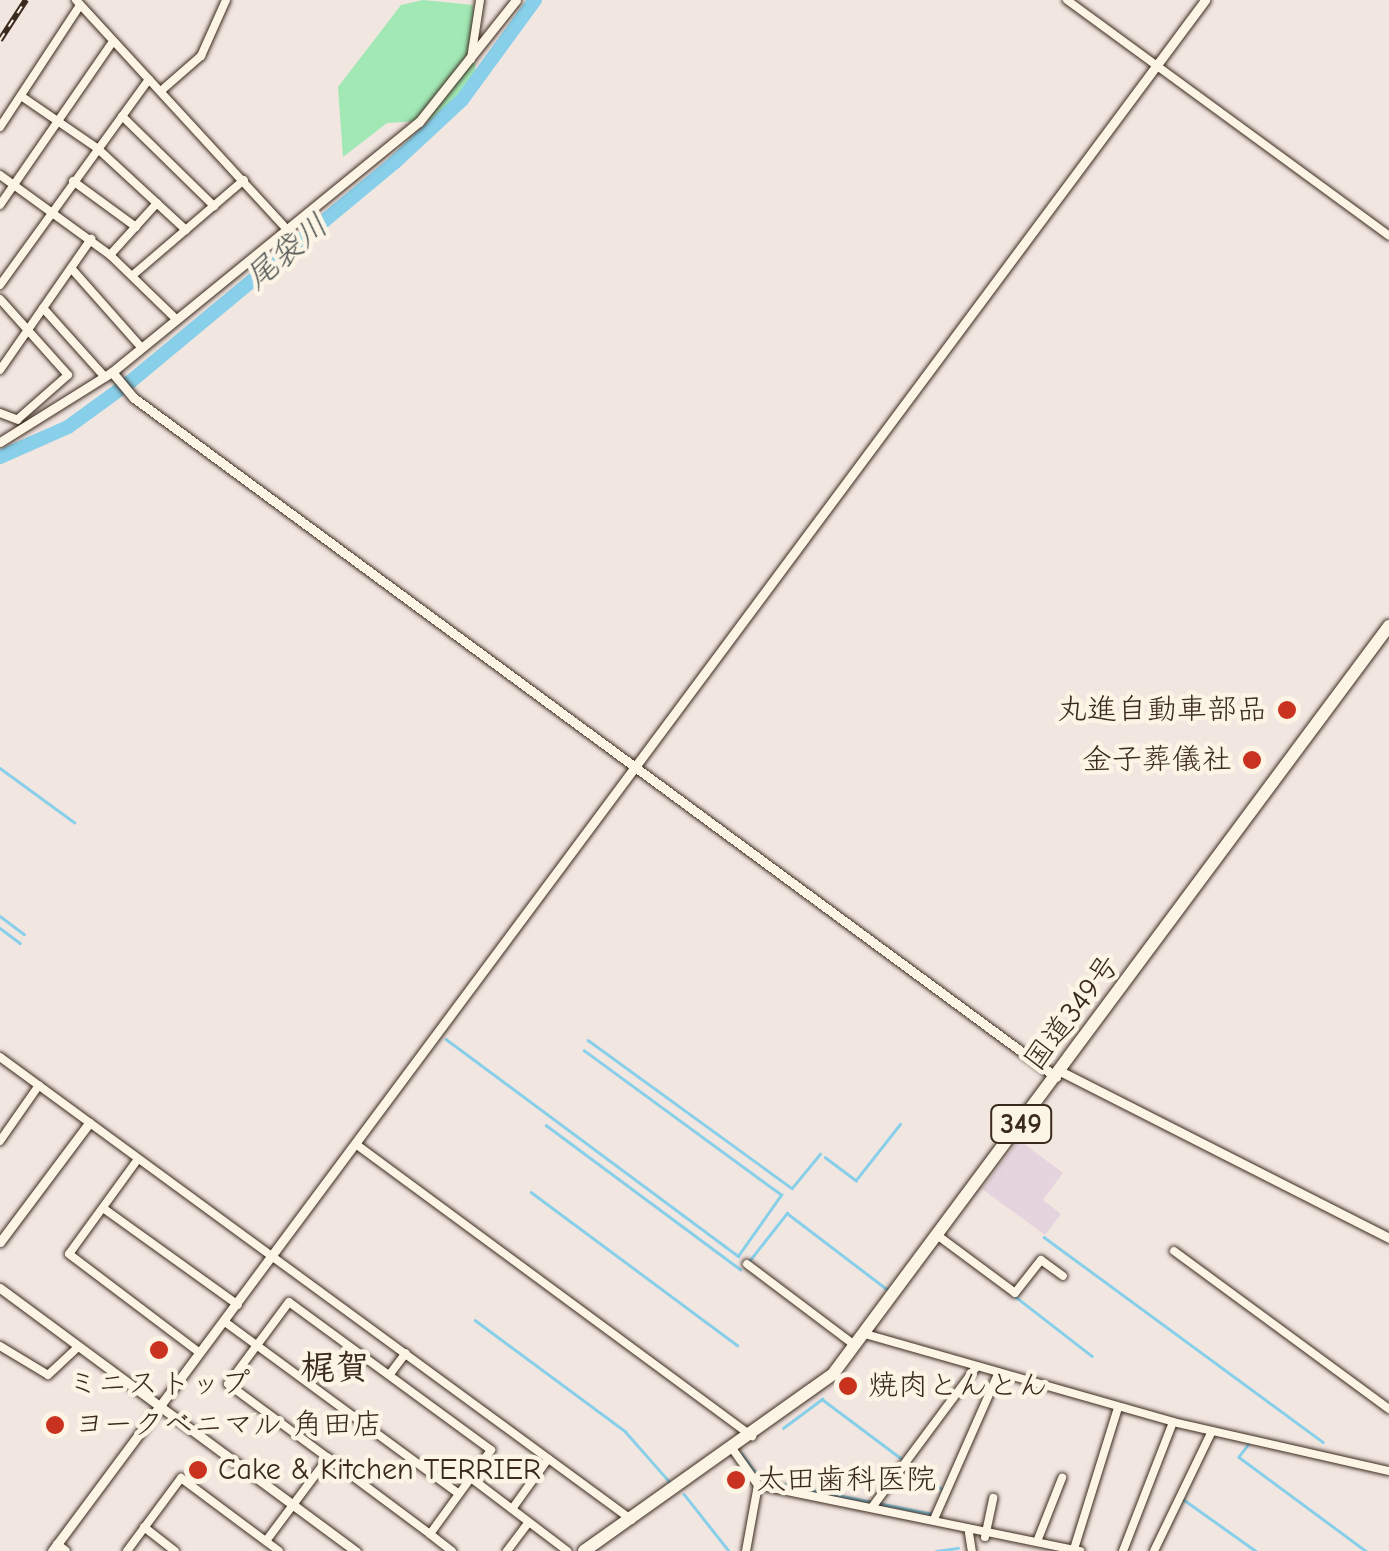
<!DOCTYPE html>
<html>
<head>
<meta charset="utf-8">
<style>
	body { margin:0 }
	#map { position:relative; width:1389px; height:1551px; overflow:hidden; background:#f2e6e1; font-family:"Comic Neue","Klee One",sans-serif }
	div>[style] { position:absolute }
	.built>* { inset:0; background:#e5d3dd }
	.green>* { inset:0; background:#a1e8b5 }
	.stream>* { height:2.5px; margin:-1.25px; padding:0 1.25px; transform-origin:1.25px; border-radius:1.25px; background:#88cfe9 }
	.river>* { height:14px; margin:-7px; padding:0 7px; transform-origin:7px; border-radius:7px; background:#88cfe9 }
	.roads { filter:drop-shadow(0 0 2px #3b2a1e) drop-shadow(0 0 2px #3b2a1e) }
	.minor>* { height:8px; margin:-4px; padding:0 4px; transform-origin:4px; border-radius:4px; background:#fcf5e5 }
	.tertiary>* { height:9px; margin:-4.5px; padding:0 4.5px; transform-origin:4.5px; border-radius:4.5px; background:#fcf5e5 }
	.trunk>* { height:12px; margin:-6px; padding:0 6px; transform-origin:6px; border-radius:6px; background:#fcf5e5 }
	.rail>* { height:6px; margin-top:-3px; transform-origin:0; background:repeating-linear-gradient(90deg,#fcf5e5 0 8px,#3b2a1e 0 16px); box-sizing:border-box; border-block:2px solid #3b2a1e }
	.dots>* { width:28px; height:28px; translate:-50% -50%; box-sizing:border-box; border:5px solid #fcf5e5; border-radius:50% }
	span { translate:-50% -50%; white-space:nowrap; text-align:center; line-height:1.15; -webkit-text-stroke:9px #fcf5e5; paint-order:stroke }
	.shield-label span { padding:2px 8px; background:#fcf5e5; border:2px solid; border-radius:8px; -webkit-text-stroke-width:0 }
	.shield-label { font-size:28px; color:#3b2a1e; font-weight:700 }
	.poi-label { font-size:30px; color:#3b2a1e }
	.right { translate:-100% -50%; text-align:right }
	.left { translate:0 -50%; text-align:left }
	.street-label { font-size:30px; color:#3b2a1e }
	.water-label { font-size:32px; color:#4e5351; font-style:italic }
	.quarter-label { font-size:35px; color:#3b2a1e; font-weight:700 }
</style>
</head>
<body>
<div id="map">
	<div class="built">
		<i style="clip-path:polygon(1019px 1140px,1063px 1173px,1043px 1200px,1061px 1214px,1045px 1235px,982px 1189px)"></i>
	</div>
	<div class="green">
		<i style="clip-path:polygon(423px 0,473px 5px,476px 83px,451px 119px,387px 123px,343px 157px,338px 87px,401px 5px)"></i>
	</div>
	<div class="stream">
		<i style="left:0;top:768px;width:92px;rotate:36.1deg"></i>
		<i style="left:0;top:916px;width:30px;rotate:37deg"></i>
		<i style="left:0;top:928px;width:25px;rotate:37deg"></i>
		<i style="left:446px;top:1039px;width:364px;rotate:36.6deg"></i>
		<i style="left:738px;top:1256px;width:75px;rotate:-54.8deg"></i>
		<i style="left:781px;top:1195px;width:244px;rotate:-143.8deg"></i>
		<i style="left:588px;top:1040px;width:252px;rotate:36deg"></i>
		<i style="left:792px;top:1188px;width:44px;rotate:-50.5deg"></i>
		<i style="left:546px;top:1125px;width:242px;rotate:36.6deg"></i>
		<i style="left:825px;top:1157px;width:39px;rotate:37deg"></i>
		<i style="left:856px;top:1180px;width:71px;rotate:-51.8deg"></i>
		<i style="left:531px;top:1192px;width:257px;rotate:36.6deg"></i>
		<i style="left:1044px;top:1237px;width:346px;rotate:36.3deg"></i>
		<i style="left:750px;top:1260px;width:60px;rotate:-51.8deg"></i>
		<i style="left:787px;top:1213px;width:127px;rotate:37.3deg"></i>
		<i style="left:1016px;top:1297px;width:96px;rotate:37.8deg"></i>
		<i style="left:475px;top:1320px;width:187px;rotate:36.5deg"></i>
		<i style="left:625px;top:1431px;width:67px;rotate:48.7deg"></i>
		<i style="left:783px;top:1428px;width:49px;rotate:-36.6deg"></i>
		<i style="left:822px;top:1399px;width:150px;rotate:36.9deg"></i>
		<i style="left:1249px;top:1444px;width:16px;rotate:128deg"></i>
		<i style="left:1239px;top:1457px;width:158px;rotate:36.5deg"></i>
		<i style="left:742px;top:1454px;width:32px;rotate:54deg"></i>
		<i style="left:761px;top:1480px;width:175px;rotate:11.2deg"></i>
		<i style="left:684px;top:1494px;width:73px;rotate:51.7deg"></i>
		<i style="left:1183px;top:1499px;width:90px;rotate:35.5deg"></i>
		<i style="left:936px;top:1551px;width:22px;rotate:-8deg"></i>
	</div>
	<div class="river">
		<i style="left:0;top:457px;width:74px;rotate:-23.8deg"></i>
		<i style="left:68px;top:427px;width:77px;rotate:-36deg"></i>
		<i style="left:130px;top:382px;width:344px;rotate:-39.7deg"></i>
		<i style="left:395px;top:162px;width:91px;rotate:-42.8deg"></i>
		<i style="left:462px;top:100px;width:124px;rotate:-53.9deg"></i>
	</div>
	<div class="roads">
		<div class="minor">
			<i style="left:76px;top:0;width:306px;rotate:47.4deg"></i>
			<i style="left:1067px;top:0;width:399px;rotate:36.2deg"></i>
			<i style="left:471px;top:59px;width:60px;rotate:-81.3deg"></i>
			<i style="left:162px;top:90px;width:52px;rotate:-41.1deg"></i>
			<i style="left:201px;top:56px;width:61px;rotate:-65.9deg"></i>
			<i style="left:21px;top:96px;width:92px;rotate:34.4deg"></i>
			<i style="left:97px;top:148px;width:121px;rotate:42.7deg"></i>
			<i style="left:122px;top:116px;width:129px;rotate:44.4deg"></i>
			<i style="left:0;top:127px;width:146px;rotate:-56.7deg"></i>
			<i style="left:0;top:175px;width:136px;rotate:36deg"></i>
			<i style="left:110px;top:255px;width:91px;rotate:44.1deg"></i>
			<i style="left:73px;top:181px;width:78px;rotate:36.1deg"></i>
			<i style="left:0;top:205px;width:199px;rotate:-55.4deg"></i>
			<i style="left:110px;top:255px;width:70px;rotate:-47.9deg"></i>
			<i style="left:71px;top:268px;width:106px;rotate:48.5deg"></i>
			<i style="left:133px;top:275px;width:146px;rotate:-40.6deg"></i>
			<i style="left:0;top:285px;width:254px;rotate:-54.1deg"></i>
			<i style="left:0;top:299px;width:102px;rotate:48.2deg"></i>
			<i style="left:68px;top:375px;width:67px;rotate:138.7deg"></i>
			<i style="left:43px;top:308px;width:93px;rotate:48.1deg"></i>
			<i style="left:0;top:370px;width:160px;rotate:-55.2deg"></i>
			<i style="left:0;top:413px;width:19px;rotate:21deg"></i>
			<i style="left:0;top:1057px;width:783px;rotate:36.23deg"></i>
			<i style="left:0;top:1141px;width:68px;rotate:-55.1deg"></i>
			<i style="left:357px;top:1145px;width:491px;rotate:36.4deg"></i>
			<i style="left:138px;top:1159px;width:117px;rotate:126deg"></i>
			<i style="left:69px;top:1254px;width:164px;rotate:37.1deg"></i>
			<i style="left:103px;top:1208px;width:166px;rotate:35.7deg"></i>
			<i style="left:937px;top:1235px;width:97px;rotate:36.6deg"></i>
			<i style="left:1015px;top:1293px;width:42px;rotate:-51.8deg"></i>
			<i style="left:1041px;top:1260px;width:27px;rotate:36deg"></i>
			<i style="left:1174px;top:1251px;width:267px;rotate:36.3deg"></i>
			<i style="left:747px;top:1264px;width:136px;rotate:37deg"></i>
			<i style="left:225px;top:1322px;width:290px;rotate:36.3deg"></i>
			<i style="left:865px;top:1334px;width:320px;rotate:15.9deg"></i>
			<i style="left:1173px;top:1422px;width:221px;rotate:12.8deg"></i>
			<i style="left:0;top:1346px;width:56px;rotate:31.1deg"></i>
			<i style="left:48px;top:1375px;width:42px;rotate:-43.1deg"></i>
			<i style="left:390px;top:1374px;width:26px;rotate:-53deg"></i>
			<i style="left:734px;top:1451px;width:42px;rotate:54.8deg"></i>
			<i style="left:758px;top:1485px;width:329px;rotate:11.6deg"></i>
			<i style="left:471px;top:1478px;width:121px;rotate:37.2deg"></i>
			<i style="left:873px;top:1506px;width:174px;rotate:-53.4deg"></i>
			<i style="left:512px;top:1509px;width:62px;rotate:-54.2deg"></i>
			<i style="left:935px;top:1517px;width:158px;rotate:-66.2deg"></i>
			<i style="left:144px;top:1527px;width:39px;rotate:38deg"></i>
			<i style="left:969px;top:1533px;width:18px;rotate:81deg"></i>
			<i style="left:430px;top:1534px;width:104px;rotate:-54deg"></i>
			<i style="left:491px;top:1450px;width:250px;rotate:-143.8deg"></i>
			<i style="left:289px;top:1302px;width:102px;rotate:126.6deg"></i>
			<i style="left:228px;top:1384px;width:124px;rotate:36.5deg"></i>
			<i style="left:328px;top:1458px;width:127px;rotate:36.7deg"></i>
			<i style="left:430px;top:1534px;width:28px;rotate:38deg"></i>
			<i style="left:985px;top:1537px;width:40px;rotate:-78deg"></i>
			<i style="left:1038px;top:1539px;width:66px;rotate:-68.5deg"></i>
			<i style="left:266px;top:1541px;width:104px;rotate:-53.2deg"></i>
			<i style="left:57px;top:1544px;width:11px;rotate:38deg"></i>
			<i style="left:1074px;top:1549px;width:148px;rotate:-72.7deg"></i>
			<i style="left:127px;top:1551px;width:91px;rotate:-53.5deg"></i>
			<i style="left:181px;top:1478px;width:122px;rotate:36.7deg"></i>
			<i style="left:507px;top:1551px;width:36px;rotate:-53deg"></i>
			<i style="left:746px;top:1551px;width:67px;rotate:-79.7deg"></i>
			<i style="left:1123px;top:1551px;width:138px;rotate:-68.8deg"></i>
			<i style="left:1154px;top:1551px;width:133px;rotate:-64.2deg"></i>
		</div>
		<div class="tertiary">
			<i style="left:112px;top:372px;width:34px;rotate:50deg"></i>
			<i style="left:134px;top:398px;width:1145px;rotate:36.37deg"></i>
			<i style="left:0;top:442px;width:132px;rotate:-32deg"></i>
			<i style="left:112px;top:372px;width:396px;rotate:-39.2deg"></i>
			<i style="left:419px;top:122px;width:156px;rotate:-51.5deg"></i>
			<i style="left:1060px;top:1071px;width:369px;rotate:26.9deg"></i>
			<i style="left:0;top:1242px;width:149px;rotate:-53.2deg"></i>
			<i style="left:0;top:1288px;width:443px;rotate:36.5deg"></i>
			<i style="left:52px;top:1551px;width:1933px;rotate:-53.37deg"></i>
		</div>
		<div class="trunk">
			<i style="left:584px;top:1551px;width:305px;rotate:-35.4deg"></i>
			<i style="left:833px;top:1374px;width:932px;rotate:-53.38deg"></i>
		</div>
	</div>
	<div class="rail">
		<i style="left:0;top:40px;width:48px;rotate:-57deg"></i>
	</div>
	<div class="dots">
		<i style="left:1287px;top:710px;background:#c8321e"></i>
		<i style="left:1252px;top:760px;background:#c8321e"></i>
		<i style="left:159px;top:1350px;background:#c8321e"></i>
		<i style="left:848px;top:1386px;background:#c8321e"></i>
		<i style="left:55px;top:1425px;background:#c8321e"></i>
		<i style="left:198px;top:1470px;background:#c8321e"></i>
		<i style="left:736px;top:1480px;background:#c8321e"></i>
	</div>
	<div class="shield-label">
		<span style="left:1021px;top:1124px">349</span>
	</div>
	<div class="poi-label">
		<span class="right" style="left:1267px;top:710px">丸進自動車部品</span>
		<span class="right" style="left:1232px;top:760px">金子葬儀社</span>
		<span style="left:159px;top:1384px">ミニストップ</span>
		<span class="left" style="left:868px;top:1386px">焼肉とんとん</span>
		<span class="left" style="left:75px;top:1425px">ヨークベニマル 角田店</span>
		<span class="left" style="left:218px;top:1470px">Cake &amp; Kitchen TERRIER</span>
		<span class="left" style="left:756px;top:1480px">太田歯科医院</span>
	</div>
	<div class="street-label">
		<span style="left:1072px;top:1013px;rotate:-53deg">国道349号</span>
	</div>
	<div class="water-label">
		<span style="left:287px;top:252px;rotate:-40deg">尾袋川</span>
	</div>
	<div class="quarter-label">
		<span style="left:335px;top:1368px">梶賀</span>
	</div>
</div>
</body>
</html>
